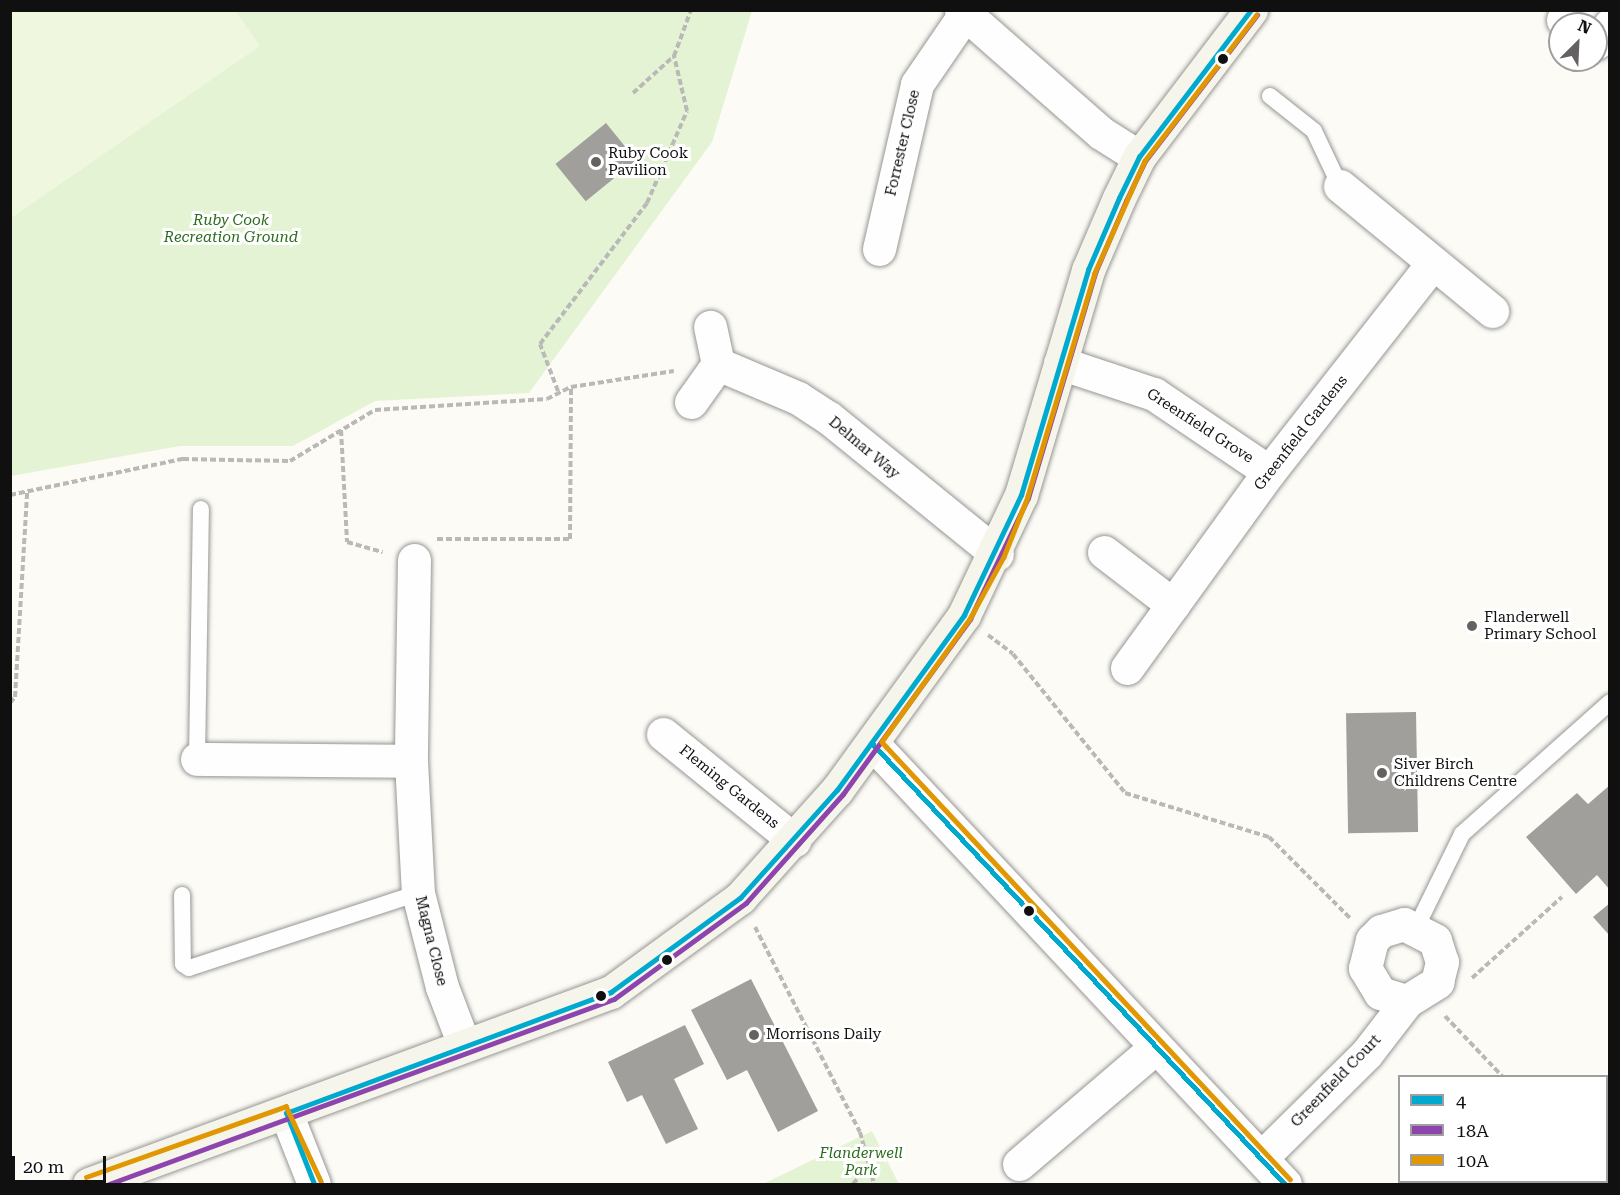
<!DOCTYPE html>
<html>
<head>
<meta charset="utf-8">
<style>
	body { margin:0 }
	#map { position:relative; width:1620px; height:1195px; overflow:hidden; background:#fcfbf6; font-family:"Roboto Serif",serif }
	div>[style] { position:absolute }
	.green>* { inset:0; background:#e5f3d5 }
	.pitch>* { inset:0; background:#eff7df }
	.building>* { inset:0; background:#a09f9b; transform-origin:0 0 }
	.path>* { height:4px; margin-top:-2px; transform-origin:0; background:repeating-linear-gradient(90deg,#b9b9b8 0 6px,transparent 0 9px) }
	.roads { filter:drop-shadow(0 0 2px #969694) drop-shadow(0 0 2px #969694) }
	.lane>* { height:16px; margin:-8px; padding:0 8px; transform-origin:8px; border-radius:8px; background:#fffefe }
	.street>* { height:33px; margin:-16.5px; padding:0 16.5px; transform-origin:16.5px; border-radius:16.5px; background:#fffefe }
	.secondary>* { height:33px; margin:-16.5px; padding:0 16.5px; transform-origin:16.5px; border-radius:16.5px; background:#f6f5eb }
	.bus-1>* { height:4.5px; margin:-2.25px; padding:0 2.25px; transform-origin:2.25px; border-radius:2.25px; background:#00a9ce }
	.bus-2>* { height:4.5px; margin:-2.25px; padding:0 2.25px; transform-origin:2.25px; border-radius:2.25px; background:#8e44ad }
	.bus-3>* { height:4.5px; margin:-2.25px; padding:0 2.25px; transform-origin:2.25px; border-radius:2.25px; background:#e09702 }
	.dots>* { width:16px; height:16px; translate:-50% -50%; box-sizing:border-box; border:3px solid #fff; border-radius:50% }
	span { translate:-50% -50%; white-space:nowrap; text-align:center; line-height:1.15; -webkit-text-stroke:6px #fff; paint-order:stroke }
	.street-label { font-size:15px; color:#101010 }
	.poi-label { font-size:15px; color:#101010 }
	.left { translate:0 -50%; text-align:left }
	.park-label { font-size:15px; color:#2b6c1c; font-style:italic }
	.frame { position:absolute; inset:0; border:12px solid #101010; pointer-events:none }
	.legend { position:absolute; left:1398px; top:1075px; width:210px; height:108px; box-sizing:border-box; background:#fff; border:2px solid #9f9f9f; margin:0; padding:8px 10px; list-style:none; font-size:18px; color:#101010 }
	.legend li { display:flex; align-items:center; gap:12px; height:30px }
	.legend b { width:30px; border:2px solid #9f9f9f }
	.north { position:absolute; left:1548px; top:12px; width:60px; height:60px; box-sizing:border-box; background:#fff; border:2px solid #9f9f9f; border-radius:50%; rotate:24deg; font-size:16px; font-weight:700; line-height:24px; text-align:center; color:#101010 }
	.north::after { content:''; display:block; margin:auto; width:21px; height:27px; background:#636260; clip-path:polygon(50% 0,100% 100%,50% 72%,0 100%) }
	.scale { position:absolute; left:12px; top:1156px; width:94px; height:27px; box-sizing:border-box; border:3px solid #101010; border-top:0; padding-left:8px; font-size:18px; line-height:21px; white-space:nowrap; color:#101010; -webkit-text-stroke:4px #fff; paint-order:stroke }
</style>
</head>
<body>
<div id="map">
	<div class="green">
		<i style="clip-path:polygon(10px 11px,752px 11px,712px 142px,529px 393px,375px 401px,293px 446px,180px 446px,11px 476px)"></i>
		<i style="clip-path:polygon(872px 1131px,899px 1184px,763px 1184px)"></i>
	</div>
	<div class="pitch">
		<i style="clip-path:polygon(11px 10px,235px 11px,260px 46px,11px 218px)"></i>
	</div>
	<div class="building">
		<i style="left:606px;top:123px;width:48px;height:65px;rotate:51deg"></i>
		<i style="left:1416px;top:712px;width:120px;height:70px;rotate:89deg"></i>
		<i style="clip-path:polygon(1610px 785px,1610px 890px,1597px 875px,1576px 894px,1526px 837px,1577px 793px,1588px 804px)"></i>
		<i style="clip-path:polygon(1610px 903px,1610px 936px,1593px 917px)"></i>
		<i style="clip-path:polygon(751px 979px,818px 1111px,778px 1132px,747px 1070px,727px 1080px,691px 1010px)"></i>
		<i style="clip-path:polygon(685px 1025px,704px 1064px,674px 1079px,698px 1129px,666px 1144px,642px 1095px,627px 1102px,608px 1062px)"></i>
	</div>
	<div class="path">
		<i style="left:633px;top:93px;width:55px;rotate:-42.1deg"></i>
		<i style="left:674px;top:56px;width:49px;rotate:-69.7deg"></i>
		<i style="left:558px;top:391px;width:50px;rotate:-111deg"></i>
		<i style="left:540px;top:344px;width:177px;rotate:-52.8deg"></i>
		<i style="left:647px;top:203px;width:100px;rotate:-66.5deg"></i>
		<i style="left:687px;top:111px;width:57px;rotate:-103.3deg"></i>
		<i style="left:341px;top:430px;width:112px;rotate:86.9deg"></i>
		<i style="left:347px;top:542px;width:37px;rotate:16deg"></i>
		<i style="left:10px;top:495px;width:177px;rotate:-11.8deg"></i>
		<i style="left:183px;top:459px;width:107px;rotate:1.1deg"></i>
		<i style="left:290px;top:461px;width:99px;rotate:-31deg"></i>
		<i style="left:375px;top:410px;width:172px;rotate:-3.7deg"></i>
		<i style="left:547px;top:399px;width:27px;rotate:-27deg"></i>
		<i style="left:571px;top:387px;width:104px;rotate:-8.8deg"></i>
		<i style="left:437px;top:539px;width:133px"></i>
		<i style="left:570px;top:539px;width:152px;rotate:-89.6deg"></i>
		<i style="left:988px;top:635px;width:31px;rotate:37deg"></i>
		<i style="left:1013px;top:654px;width:179px;rotate:51.1deg"></i>
		<i style="left:1125px;top:793px;width:151px;rotate:17deg"></i>
		<i style="left:1269px;top:837px;width:115px;rotate:45deg"></i>
		<i style="left:10px;top:703px;width:8px;rotate:-50deg"></i>
		<i style="left:15px;top:697px;width:205px;rotate:-86.6deg"></i>
		<i style="left:755px;top:927px;width:230px;rotate:62.9deg"></i>
		<i style="left:860px;top:1132px;width:54px;rotate:74.9deg"></i>
		<i style="left:1472px;top:978px;width:121px;rotate:-42deg"></i>
		<i style="left:1445px;top:1016px;width:83px;rotate:46.5deg"></i>
		<i style="left:1602px;top:1182px;width:4px;rotate:34deg"></i>
		<i style="left:853px;top:1184px;width:25px;rotate:-50deg"></i>
	</div>
	<div class="roads">
		<div class="lane">
			<i style="left:1270px;top:96px;width:56px;rotate:38.5deg"></i>
			<i style="left:1314px;top:131px;width:61px;rotate:64.7deg"></i>
			<i style="left:197px;top:759px;width:250px;rotate:-89.1deg"></i>
			<i style="left:182px;top:895px;width:69px;rotate:89.2deg"></i>
			<i style="left:183px;top:964px;width:7px;rotate:34deg"></i>
			<i style="left:189px;top:968px;width:241px;rotate:-18.1deg"></i>
			<i style="left:1417px;top:926px;width:102px;rotate:-63.9deg"></i>
			<i style="left:1462px;top:834px;width:198px;rotate:-41.7deg"></i>
		</div>
		<div class="street">
			<i style="left:961px;top:10px;width:186px;rotate:41.3deg"></i>
			<i style="left:1101px;top:133px;width:45px;rotate:32.3deg"></i>
			<i style="left:1563px;top:20px;width:6px;rotate:39deg"></i>
			<i style="left:1596px;top:43px;width:23px;rotate:-52deg"></i>
			<i style="left:1340px;top:186px;width:197px;rotate:39.4deg"></i>
			<i style="left:879px;top:249px;width:169px;rotate:-77deg"></i>
			<i style="left:917px;top:84px;width:85px;rotate:-55.6deg"></i>
			<i style="left:1060px;top:363px;width:99px;rotate:18.3deg"></i>
			<i style="left:1154px;top:394px;width:139px;rotate:34.1deg"></i>
			<i style="left:718px;top:364px;width:87px;rotate:23deg"></i>
			<i style="left:798px;top:398px;width:37px;rotate:33deg"></i>
			<i style="left:829px;top:418px;width:216px;rotate:39deg"></i>
			<i style="left:691px;top:402px;width:47px;rotate:-54.6deg"></i>
			<i style="left:718px;top:364px;width:38px;rotate:-102deg"></i>
			<i style="left:1104px;top:552px;width:87px;rotate:37.5deg"></i>
			<i style="left:414px;top:560px;width:201px;rotate:90.9deg"></i>
			<i style="left:411px;top:761px;width:132px;rotate:87deg"></i>
			<i style="left:418px;top:893px;width:97px;rotate:75.7deg"></i>
			<i style="left:442px;top:987px;width:62px;rotate:69.2deg"></i>
			<i style="left:1127px;top:668px;width:242px;rotate:-54.1deg"></i>
			<i style="left:1269px;top:472px;width:264px;rotate:-51.9deg"></i>
			<i style="left:663px;top:734px;width:169px;rotate:39deg"></i>
			<i style="left:872px;top:743px;width:604px;rotate:46.88deg"></i>
			<i style="left:197px;top:759px;width:214px;rotate:0.5deg"></i>
			<i style="left:286px;top:1113px;width:76px;rotate:68.5deg"></i>
			<i style="left:1261px;top:1158px;width:149px;rotate:-44.7deg"></i>
			<i style="left:1367px;top:1053px;width:66px;rotate:-52.4deg"></i>
			<i style="left:1407px;top:1001px;width:36px;rotate:-32deg"></i>
			<i style="left:1437px;top:982px;width:21px;rotate:-76deg"></i>
			<i style="left:1442px;top:962px;width:23px;rotate:-108deg"></i>
			<i style="left:1435px;top:940px;width:35px;rotate:-153deg"></i>
			<i style="left:1404px;top:924px;width:24px;rotate:163deg"></i>
			<i style="left:1381px;top:931px;width:13px;rotate:135deg"></i>
			<i style="left:1372px;top:940px;width:29px;rotate:104deg"></i>
			<i style="left:1365px;top:968px;width:29px;rotate:59deg"></i>
			<i style="left:1380px;top:993px;width:28px;rotate:17deg"></i>
			<i style="left:1019px;top:1164px;width:180px;rotate:-40.5deg"></i>
		</div>
		<div class="secondary">
			<i style="left:89px;top:1184px;width:556px;rotate:-20.19deg"></i>
			<i style="left:611px;top:992px;width:160px;rotate:-36.1deg"></i>
			<i style="left:740px;top:898px;width:145px;rotate:-48.1deg"></i>
			<i style="left:837px;top:790px;width:216px;rotate:-54deg"></i>
			<i style="left:964px;top:615px;width:133px;rotate:-64.6deg"></i>
			<i style="left:1021px;top:495px;width:235px;rotate:-73.4deg"></i>
			<i style="left:1088px;top:270px;width:78px;rotate:-66.7deg"></i>
			<i style="left:1119px;top:198px;width:46px;rotate:-64deg"></i>
			<i style="left:1139px;top:157px;width:185px;rotate:-52.7deg"></i>
		</div>
	</div>
	<div class="bus-1">
		<i style="left:872px;top:743px;width:604px;rotate:46.88deg"></i>
		<i style="left:314px;top:1184px;width:76px;rotate:-111.5deg"></i>
		<i style="left:286px;top:1113px;width:347px;rotate:-20.4deg"></i>
		<i style="left:611px;top:992px;width:160px;rotate:-36.1deg"></i>
		<i style="left:740px;top:898px;width:145px;rotate:-48.1deg"></i>
		<i style="left:837px;top:790px;width:216px;rotate:-54deg"></i>
		<i style="left:964px;top:615px;width:133px;rotate:-64.6deg"></i>
		<i style="left:1021px;top:495px;width:235px;rotate:-73.4deg"></i>
		<i style="left:1088px;top:270px;width:78px;rotate:-66.7deg"></i>
		<i style="left:1119px;top:198px;width:46px;rotate:-64deg"></i>
		<i style="left:1139px;top:157px;width:185px;rotate:-52.7deg"></i>
	</div>
	<div class="bus-2">
		<i style="left:109px;top:1184px;width:538px;rotate:-20.12deg"></i>
		<i style="left:614px;top:999px;width:163px;rotate:-36deg"></i>
		<i style="left:746px;top:903px;width:146px;rotate:-48.3deg"></i>
		<i style="left:843px;top:794px;width:216px;rotate:-54deg"></i>
		<i style="left:970px;top:619px;width:134px;rotate:-64.4deg"></i>
		<i style="left:1028px;top:498px;width:235px;rotate:-73.4deg"></i>
		<i style="left:1095px;top:273px;width:78px;rotate:-66.7deg"></i>
		<i style="left:1126px;top:201px;width:44px;rotate:-64.6deg"></i>
		<i style="left:1145px;top:161px;width:184px;rotate:-52.5deg"></i>
	</div>
	<div class="bus-3">
		<i style="left:1257px;top:15px;width:184px;rotate:127.5deg"></i>
		<i style="left:1145px;top:161px;width:123px;rotate:114.1deg"></i>
		<i style="left:1095px;top:273px;width:234px;rotate:106.7deg"></i>
		<i style="left:1028px;top:497px;width:65px;rotate:111.8deg"></i>
		<i style="left:1004px;top:557px;width:71px;rotate:118.7deg"></i>
		<i style="left:970px;top:619px;width:151px;rotate:125.6deg"></i>
		<i style="left:882px;top:742px;width:598px;rotate:46.97deg"></i>
		<i style="left:86px;top:1177px;width:212px;rotate:-19.5deg"></i>
		<i style="left:286px;top:1106px;width:83px;rotate:65deg"></i>
	</div>
	<div class="dots">
		<i style="left:1223px;top:59px;background:#101010"></i>
		<i style="left:596px;top:162px;background:#636260"></i>
		<i style="left:1472px;top:626px;background:#636260"></i>
		<i style="left:1382px;top:773px;background:#636260"></i>
		<i style="left:1029px;top:911px;background:#101010"></i>
		<i style="left:667px;top:960px;background:#101010"></i>
		<i style="left:601px;top:996px;background:#101010"></i>
		<i style="left:754px;top:1035px;background:#636260"></i>
	</div>
	<div class="street-label">
		<span style="left:903px;top:143px;rotate:-77deg">Forrester Close</span>
		<span style="left:1200px;top:426px;rotate:33deg">Greenfield Grove</span>
		<span style="left:1301px;top:433px;rotate:-52deg">Greenfield Gardens</span>
		<span style="left:864px;top:448px;rotate:40deg">Delmar Way</span>
		<span style="left:729px;top:787px;rotate:39deg">Fleming Gardens</span>
		<span style="left:431px;top:941px;rotate:76deg">Magna Close</span>
		<span style="left:1336px;top:1081px;rotate:-46deg">Greenfield Court</span>
	</div>
	<div class="poi-label">
		<span class="left" style="left:608px;top:162px">Ruby Cook<br>Pavilion</span>
		<span class="left" style="left:1484px;top:626px">Flanderwell<br>Primary School</span>
		<span class="left" style="left:1394px;top:773px">Siver Birch<br>Childrens Centre</span>
		<span class="left" style="left:766px;top:1035px">Morrisons Daily</span>
	</div>
	<div class="park-label">
		<span style="left:231px;top:229px">Ruby Cook<br>Recreation Ground</span>
		<span style="left:861px;top:1162px">Flanderwell<br>Park</span>
	</div>
	<div class="frame"></div>
	<ul class="legend">
	<li><b style="height:8px;background:#00a9ce"></b>4</li>
	<li><b style="height:8px;background:#8e44ad"></b>18A</li>
	<li><b style="height:8px;background:#e09702"></b>10A</li>
	</ul>
	<div class="north">N</div>
	<div class="scale">20 m</div>
</div>
</body>
</html>
